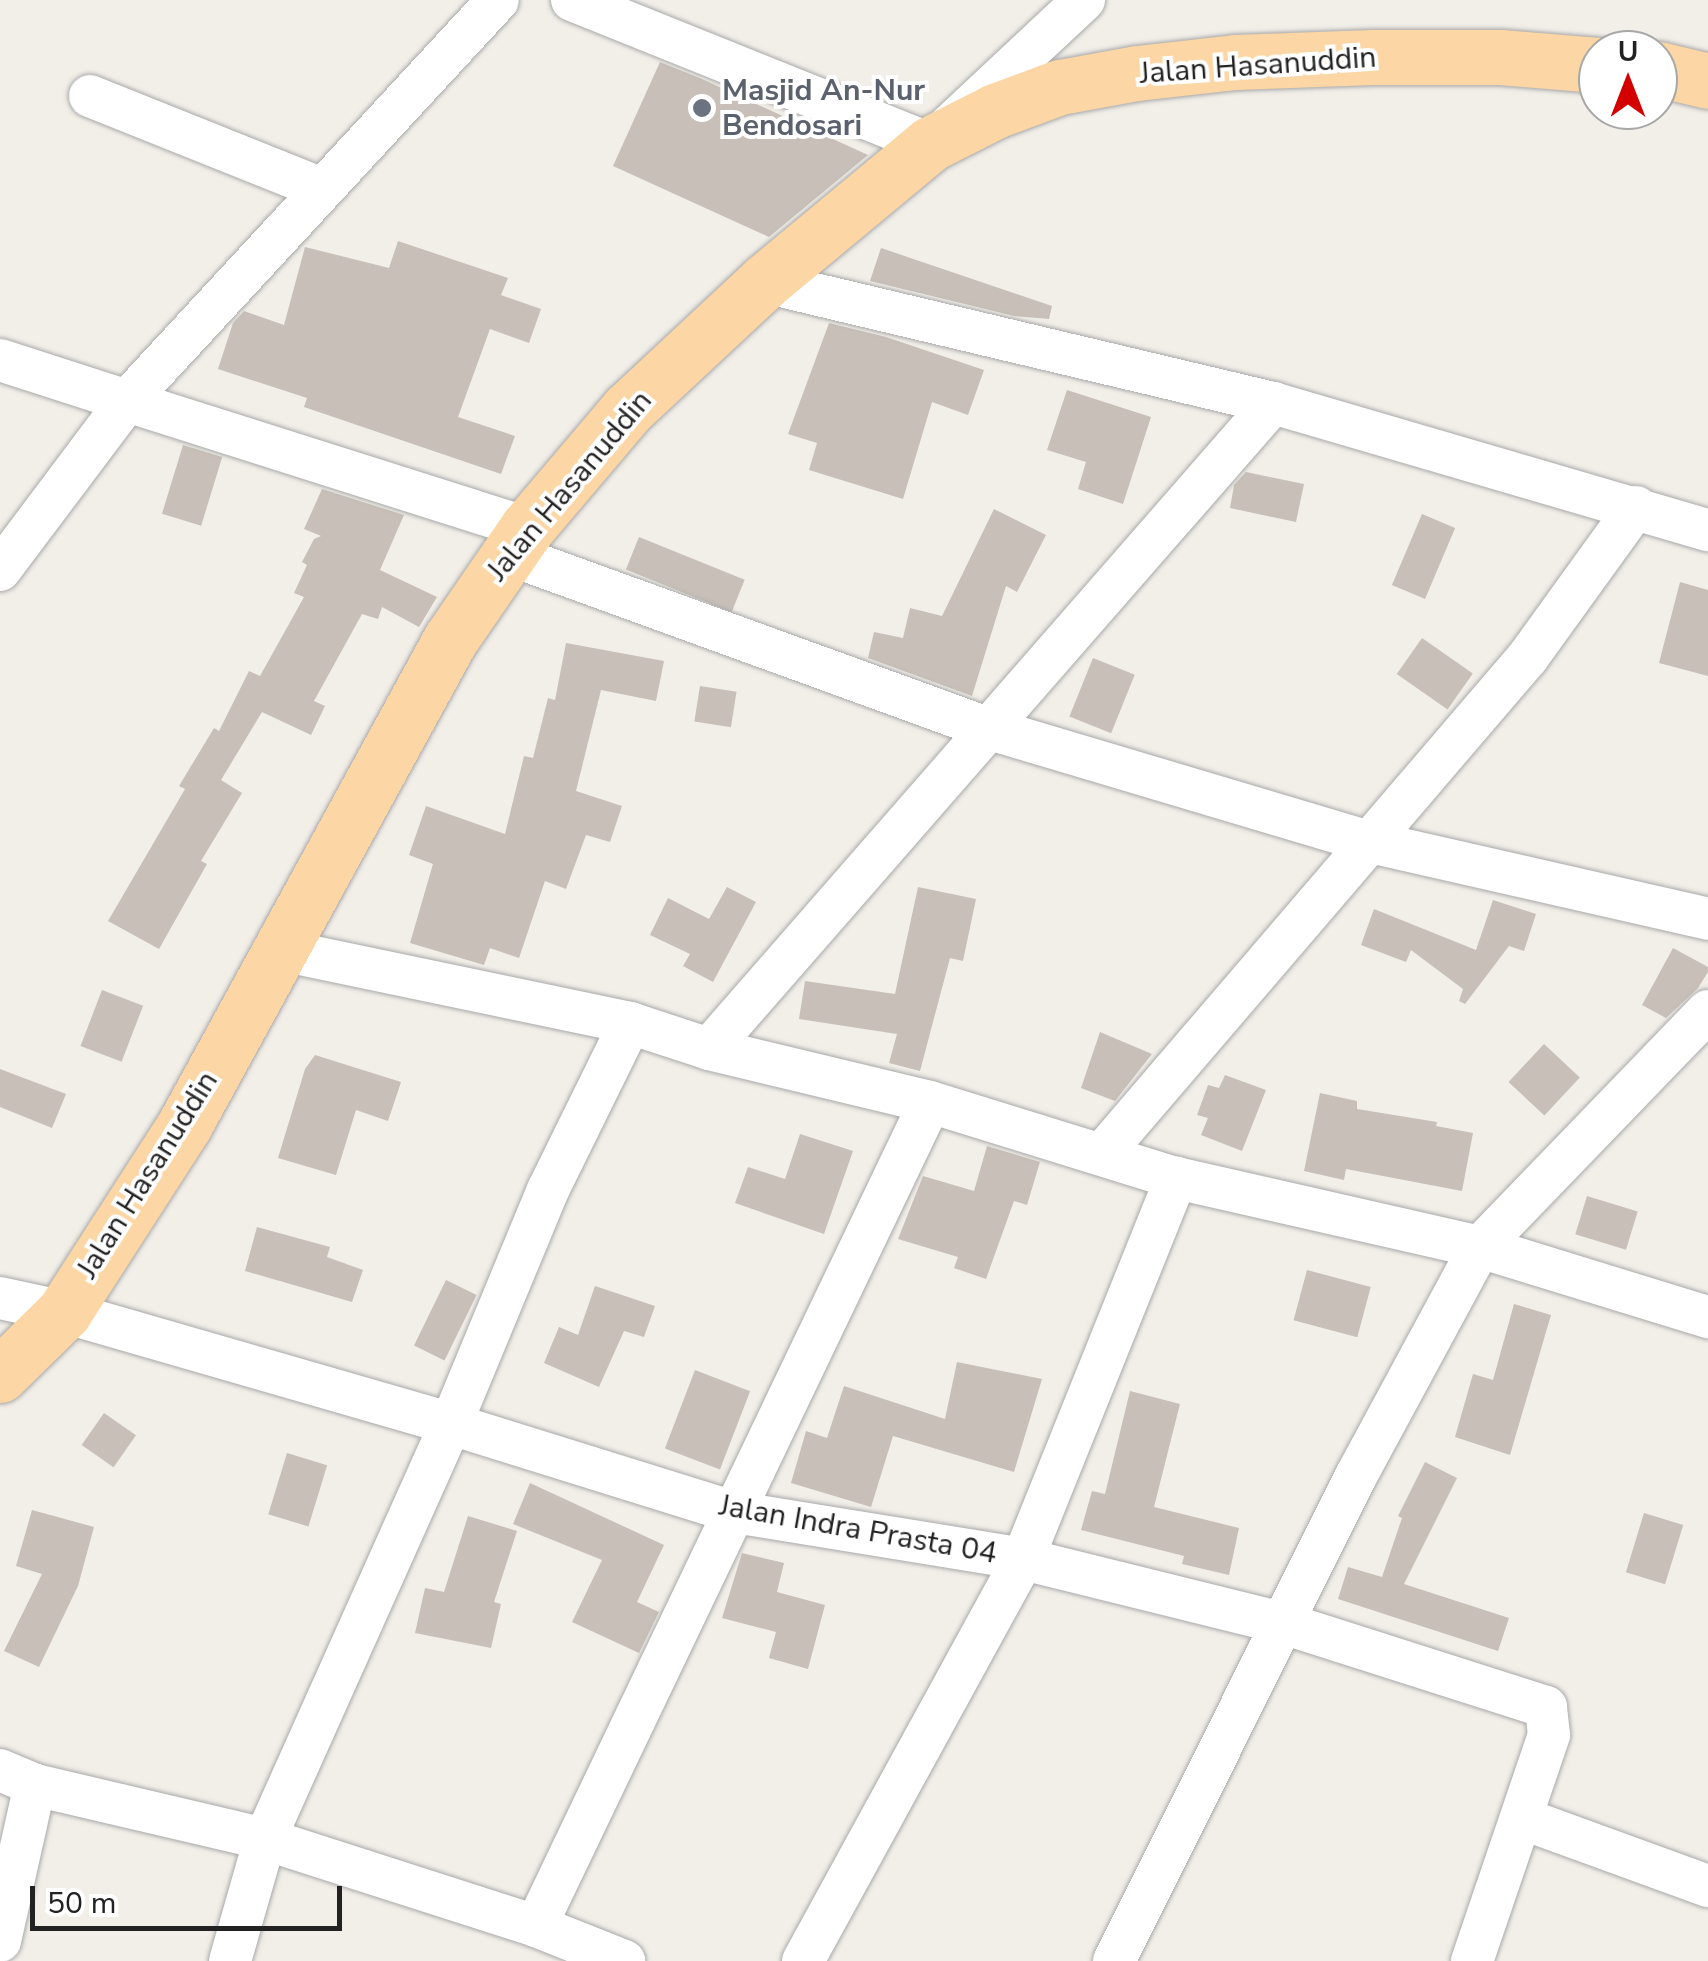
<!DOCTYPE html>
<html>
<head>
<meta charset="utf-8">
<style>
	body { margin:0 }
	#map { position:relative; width:1708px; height:1961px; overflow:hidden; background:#f2efe9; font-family:"Nunito Sans",sans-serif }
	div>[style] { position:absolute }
	.building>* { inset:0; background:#c7bfb8; transform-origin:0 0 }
	.roads { filter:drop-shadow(0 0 2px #a9a9a9) drop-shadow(0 0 2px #a9a9a9) }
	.minor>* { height:42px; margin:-21px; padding:0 21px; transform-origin:21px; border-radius:21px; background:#fff }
	.primary>* { height:55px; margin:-27.5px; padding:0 27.5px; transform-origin:27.5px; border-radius:27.5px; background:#fcd6a4 }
	.dots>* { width:28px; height:28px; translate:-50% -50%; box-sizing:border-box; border:5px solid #fff; border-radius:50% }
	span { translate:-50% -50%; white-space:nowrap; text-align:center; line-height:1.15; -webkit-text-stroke:8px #fff; paint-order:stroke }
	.street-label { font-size:30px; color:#222 }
	.worship-label { font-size:30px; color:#5b616d; font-weight:700 }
	.left { translate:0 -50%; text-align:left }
	.north { position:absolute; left:1578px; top:30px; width:100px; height:100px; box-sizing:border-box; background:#fff; border:2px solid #a7a7a7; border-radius:50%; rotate:0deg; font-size:28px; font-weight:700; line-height:40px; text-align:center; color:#222 }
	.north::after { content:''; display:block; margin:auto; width:35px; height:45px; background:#d40000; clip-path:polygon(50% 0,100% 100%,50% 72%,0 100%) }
	.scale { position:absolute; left:30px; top:1886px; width:312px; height:45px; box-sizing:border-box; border:5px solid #222; border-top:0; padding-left:12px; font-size:30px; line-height:35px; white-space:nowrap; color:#222; -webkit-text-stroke:8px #fff; paint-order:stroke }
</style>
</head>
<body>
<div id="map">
	<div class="building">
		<i style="clip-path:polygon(660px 62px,702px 79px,868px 155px,769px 237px,613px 166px)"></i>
		<i style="clip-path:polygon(398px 241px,508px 278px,501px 295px,541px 309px,529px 343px,490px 329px,458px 417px,515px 436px,501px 474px,304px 407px,307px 398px,218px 369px,233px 323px,244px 311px,284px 325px,305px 247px,389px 268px)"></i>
		<i style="clip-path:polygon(881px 248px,1052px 306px,1049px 319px,1014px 316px,870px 281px)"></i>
		<i style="clip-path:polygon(829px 323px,886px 337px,984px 370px,968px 415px,932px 402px,903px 499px,809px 470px,817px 443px,788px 434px)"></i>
		<i style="clip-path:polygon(1067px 390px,1151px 417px,1123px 504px,1078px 489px,1086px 462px,1047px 450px)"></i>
		<i style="left:183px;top:445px;width:41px;height:72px;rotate:17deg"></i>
		<i style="clip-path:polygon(1246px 472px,1304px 484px,1296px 522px,1230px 508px,1234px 485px)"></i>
		<i style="clip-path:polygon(322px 489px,404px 515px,380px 570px,437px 597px,419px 627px,382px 607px,378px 619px,362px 614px,314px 701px,325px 706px,311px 735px,262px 712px,221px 780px,242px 793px,201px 861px,207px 864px,159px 949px,108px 921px,185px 789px,179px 786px,214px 728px,219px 731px,249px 671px,260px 676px,304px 597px,294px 593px,307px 565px,302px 562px,314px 539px,321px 536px,304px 529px)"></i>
		<i style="clip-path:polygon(994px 509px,1046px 535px,1017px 592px,1006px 586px,972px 696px,868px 658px,874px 632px,903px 638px,910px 608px,942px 616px)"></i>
		<i style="left:1422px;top:514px;width:36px;height:77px;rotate:23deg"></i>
		<i style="left:639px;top:537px;width:114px;height:35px;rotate:22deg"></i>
		<i style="clip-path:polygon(1680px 582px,1708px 590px,1708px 676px,1659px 663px)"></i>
		<i style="left:1422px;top:638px;width:62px;height:44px;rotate:35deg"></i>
		<i style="clip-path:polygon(566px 643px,664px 661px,656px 701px,601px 690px,576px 791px,622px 806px,610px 842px,586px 835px,566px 889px,545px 881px,519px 958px,490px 948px,484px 965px,410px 943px,433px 864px,409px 855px,426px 806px,505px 834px,524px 756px,533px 758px,548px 698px,555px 700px)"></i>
		<i style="left:1093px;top:658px;width:45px;height:63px;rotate:22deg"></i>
		<i style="left:700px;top:686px;width:37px;height:36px;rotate:9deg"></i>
		<i style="clip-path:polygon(727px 887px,756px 902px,713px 982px,683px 966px,690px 954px,650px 935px,668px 898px,709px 919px)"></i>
		<i style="clip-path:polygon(918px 887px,976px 899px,963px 961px,950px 958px,920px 1071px,889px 1063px,897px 1034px,799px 1019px,805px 981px,895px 994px)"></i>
		<i style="clip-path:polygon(1493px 900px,1536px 914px,1524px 951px,1509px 946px,1465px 1004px,1459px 1001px,1463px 989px,1411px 950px,1406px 962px,1361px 945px,1374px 909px,1476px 950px)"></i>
		<i style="clip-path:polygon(1673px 948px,1708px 967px,1708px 972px,1698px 988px,1666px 1018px,1642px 1005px)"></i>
		<i style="left:102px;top:990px;width:44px;height:60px;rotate:21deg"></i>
		<i style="clip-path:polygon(1100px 1032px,1152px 1054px,1115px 1101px,1081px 1088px)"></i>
		<i style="left:1544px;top:1044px;width:49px;height:52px;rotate:43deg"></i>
		<i style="clip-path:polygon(315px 1055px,401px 1082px,388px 1121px,356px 1110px,336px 1175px,278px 1158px,305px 1069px)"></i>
		<i style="clip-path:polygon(0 1069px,66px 1094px,52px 1128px,0 1107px)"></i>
		<i style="clip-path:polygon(1225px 1075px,1266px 1090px,1242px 1151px,1201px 1135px,1208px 1118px,1197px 1115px,1208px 1085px,1219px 1088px)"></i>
		<i style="clip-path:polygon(1320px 1093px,1357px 1101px,1357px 1109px,1437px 1122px,1436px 1126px,1473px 1133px,1462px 1191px,1346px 1169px,1344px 1180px,1304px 1171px)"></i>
		<i style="clip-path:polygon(800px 1134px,853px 1151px,824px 1234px,735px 1203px,748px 1167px,785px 1179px)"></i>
		<i style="clip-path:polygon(987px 1146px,1040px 1162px,1027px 1205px,1014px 1201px,986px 1279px,954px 1268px,958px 1257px,898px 1239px,923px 1176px,974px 1191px)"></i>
		<i style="left:1587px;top:1196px;width:53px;height:40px;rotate:17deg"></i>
		<i style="clip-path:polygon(257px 1227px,330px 1247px,327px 1257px,363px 1270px,352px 1302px,245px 1271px)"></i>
		<i style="left:1307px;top:1270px;width:66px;height:52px;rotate:15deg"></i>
		<i style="left:446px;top:1280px;width:34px;height:73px;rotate:26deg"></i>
		<i style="clip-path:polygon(595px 1286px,655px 1306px,644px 1337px,624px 1331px,599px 1387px,544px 1363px,559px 1327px,578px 1335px)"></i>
		<i style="clip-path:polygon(1514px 1304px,1551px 1315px,1510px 1455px,1455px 1437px,1473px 1374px,1493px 1380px)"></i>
		<i style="clip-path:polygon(957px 1362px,1042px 1379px,1014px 1472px,893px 1436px,871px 1507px,791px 1483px,806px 1431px,827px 1438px,844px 1386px,945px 1419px)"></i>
		<i style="left:695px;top:1370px;width:59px;height:84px;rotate:21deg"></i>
		<i style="clip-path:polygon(1130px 1391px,1180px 1404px,1154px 1507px,1239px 1528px,1229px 1575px,1182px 1564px,1184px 1556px,1081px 1530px,1092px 1491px,1105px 1494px)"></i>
		<i style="left:104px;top:1413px;width:39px;height:39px;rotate:35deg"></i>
		<i style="left:287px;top:1453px;width:42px;height:64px;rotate:17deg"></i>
		<i style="clip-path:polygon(1425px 1462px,1457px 1478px,1404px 1584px,1509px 1618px,1498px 1651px,1338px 1599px,1348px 1567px,1382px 1577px,1402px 1518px,1398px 1516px)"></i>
		<i style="clip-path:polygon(530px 1483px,664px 1545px,637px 1602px,659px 1612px,639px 1653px,572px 1622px,602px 1560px,513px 1524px)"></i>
		<i style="clip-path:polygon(32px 1510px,94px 1527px,78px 1586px,39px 1667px,4px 1651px,42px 1574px,16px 1566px)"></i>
		<i style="left:1644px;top:1513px;width:41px;height:62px;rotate:17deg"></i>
		<i style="clip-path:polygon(468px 1516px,517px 1531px,494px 1602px,501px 1604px,491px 1648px,415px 1633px,425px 1588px,444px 1592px)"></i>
		<i style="clip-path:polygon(742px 1553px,784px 1563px,777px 1592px,825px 1605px,808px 1669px,769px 1658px,776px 1632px,722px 1618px)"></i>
	</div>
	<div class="roads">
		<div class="minor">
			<i style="left:572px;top:0;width:386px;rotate:21.9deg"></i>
			<i style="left:930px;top:144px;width:211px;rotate:-43.1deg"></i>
			<i style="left:90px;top:96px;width:250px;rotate:21.8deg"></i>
			<i style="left:764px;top:282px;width:523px;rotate:13.37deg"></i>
			<i style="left:1273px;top:403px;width:453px;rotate:16.3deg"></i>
			<i style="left:0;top:360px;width:133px;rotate:17.9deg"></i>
			<i style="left:127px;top:401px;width:546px;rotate:-47.23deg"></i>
			<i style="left:508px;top:554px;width:510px;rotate:19.96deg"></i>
			<i style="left:987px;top:728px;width:400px;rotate:16.6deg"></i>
			<i style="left:1370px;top:842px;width:347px;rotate:12.8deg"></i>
			<i style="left:0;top:570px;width:211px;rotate:-53.1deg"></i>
			<i style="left:127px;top:401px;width:420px;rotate:17.6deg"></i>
			<i style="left:281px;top:950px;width:357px;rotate:11.8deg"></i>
			<i style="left:630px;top:1023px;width:83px;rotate:18.2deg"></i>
			<i style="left:709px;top:1049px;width:227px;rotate:13.5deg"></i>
			<i style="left:930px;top:1102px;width:257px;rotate:17.2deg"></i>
			<i style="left:1176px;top:1178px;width:312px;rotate:12.8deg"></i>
			<i style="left:1480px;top:1247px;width:239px;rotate:17.1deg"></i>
			<i style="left:709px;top:1049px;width:858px;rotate:-48.88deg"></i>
			<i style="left:1103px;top:1153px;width:653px;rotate:-49.41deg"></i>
			<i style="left:1528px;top:657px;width:185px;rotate:-54.2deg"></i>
			<i style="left:0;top:1298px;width:66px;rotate:12.3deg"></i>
			<i style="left:64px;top:1312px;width:403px;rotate:16.1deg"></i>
			<i style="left:451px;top:1424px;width:296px;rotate:17.3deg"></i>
			<i style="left:734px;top:1512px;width:293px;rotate:9.2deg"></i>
			<i style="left:1023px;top:1559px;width:271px;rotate:13.9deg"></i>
			<i style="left:1286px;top:1624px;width:273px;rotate:17.7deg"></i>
			<i style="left:1546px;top:1707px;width:28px;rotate:84deg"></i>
			<i style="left:1549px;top:1735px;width:239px;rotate:108.8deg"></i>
			<i style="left:0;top:1770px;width:38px;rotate:23deg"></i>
			<i style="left:35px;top:1785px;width:236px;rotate:13.2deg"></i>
			<i style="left:265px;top:1839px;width:285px;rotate:17.8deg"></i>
			<i style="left:536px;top:1926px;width:95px;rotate:21.7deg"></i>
			<i style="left:1521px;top:1818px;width:199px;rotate:20deg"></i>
			<i style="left:536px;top:1926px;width:913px;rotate:-64.44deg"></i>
			<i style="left:0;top:1941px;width:160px;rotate:-77.4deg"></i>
			<i style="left:230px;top:1961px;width:127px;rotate:-74deg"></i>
			<i style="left:265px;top:1839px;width:455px;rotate:-65.9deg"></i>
			<i style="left:451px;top:1424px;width:253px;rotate:-67.5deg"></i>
			<i style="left:548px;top:1190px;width:186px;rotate:-63.8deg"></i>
			<i style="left:803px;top:1961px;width:458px;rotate:-61.3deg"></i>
			<i style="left:1023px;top:1559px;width:411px;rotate:-68.1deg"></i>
			<i style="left:1114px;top:1961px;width:542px;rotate:-63.48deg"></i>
			<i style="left:1356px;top:1476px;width:260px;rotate:-61.6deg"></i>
			<i style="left:1480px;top:1247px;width:328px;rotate:-46deg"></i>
		</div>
		<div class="primary">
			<i style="left:1658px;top:69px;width:51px;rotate:13.5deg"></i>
			<i style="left:0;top:1375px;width:90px;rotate:-44.5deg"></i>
			<i style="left:64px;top:1312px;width:224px;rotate:-57.2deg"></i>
			<i style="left:185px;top:1124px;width:552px;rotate:-61.3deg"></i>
			<i style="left:450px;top:640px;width:136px;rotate:-55.5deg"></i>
			<i style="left:527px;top:528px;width:156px;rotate:-49.7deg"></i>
			<i style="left:628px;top:409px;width:186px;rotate:-43deg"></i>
			<i style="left:764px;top:282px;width:216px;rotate:-39.7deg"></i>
			<i style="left:930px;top:144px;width:73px;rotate:-26.9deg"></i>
			<i style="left:995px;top:111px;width:69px;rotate:-20.3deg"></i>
			<i style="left:1060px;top:87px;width:78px;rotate:-10.3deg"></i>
			<i style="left:1137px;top:73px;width:99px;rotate:-6.4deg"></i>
			<i style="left:1235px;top:62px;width:138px;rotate:-2.1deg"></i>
			<i style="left:1373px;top:57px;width:127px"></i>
			<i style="left:1500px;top:57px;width:98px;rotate:4.7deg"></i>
		</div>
	</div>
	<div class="dots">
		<i style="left:702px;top:108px;background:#6b7280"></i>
	</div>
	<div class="street-label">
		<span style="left:1258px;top:66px;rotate:-4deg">Jalan Hasanuddin</span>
		<span style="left:570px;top:486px;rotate:-50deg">Jalan Hasanuddin</span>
		<span style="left:148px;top:1175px;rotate:-58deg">Jalan Hasanuddin</span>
		<span style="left:858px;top:1530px;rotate:10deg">Jalan Indra Prasta 04</span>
	</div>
	<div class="worship-label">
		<span class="left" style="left:722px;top:108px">Masjid An-Nur<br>Bendosari</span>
	</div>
	<div class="north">U</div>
	<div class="scale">50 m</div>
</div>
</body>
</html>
